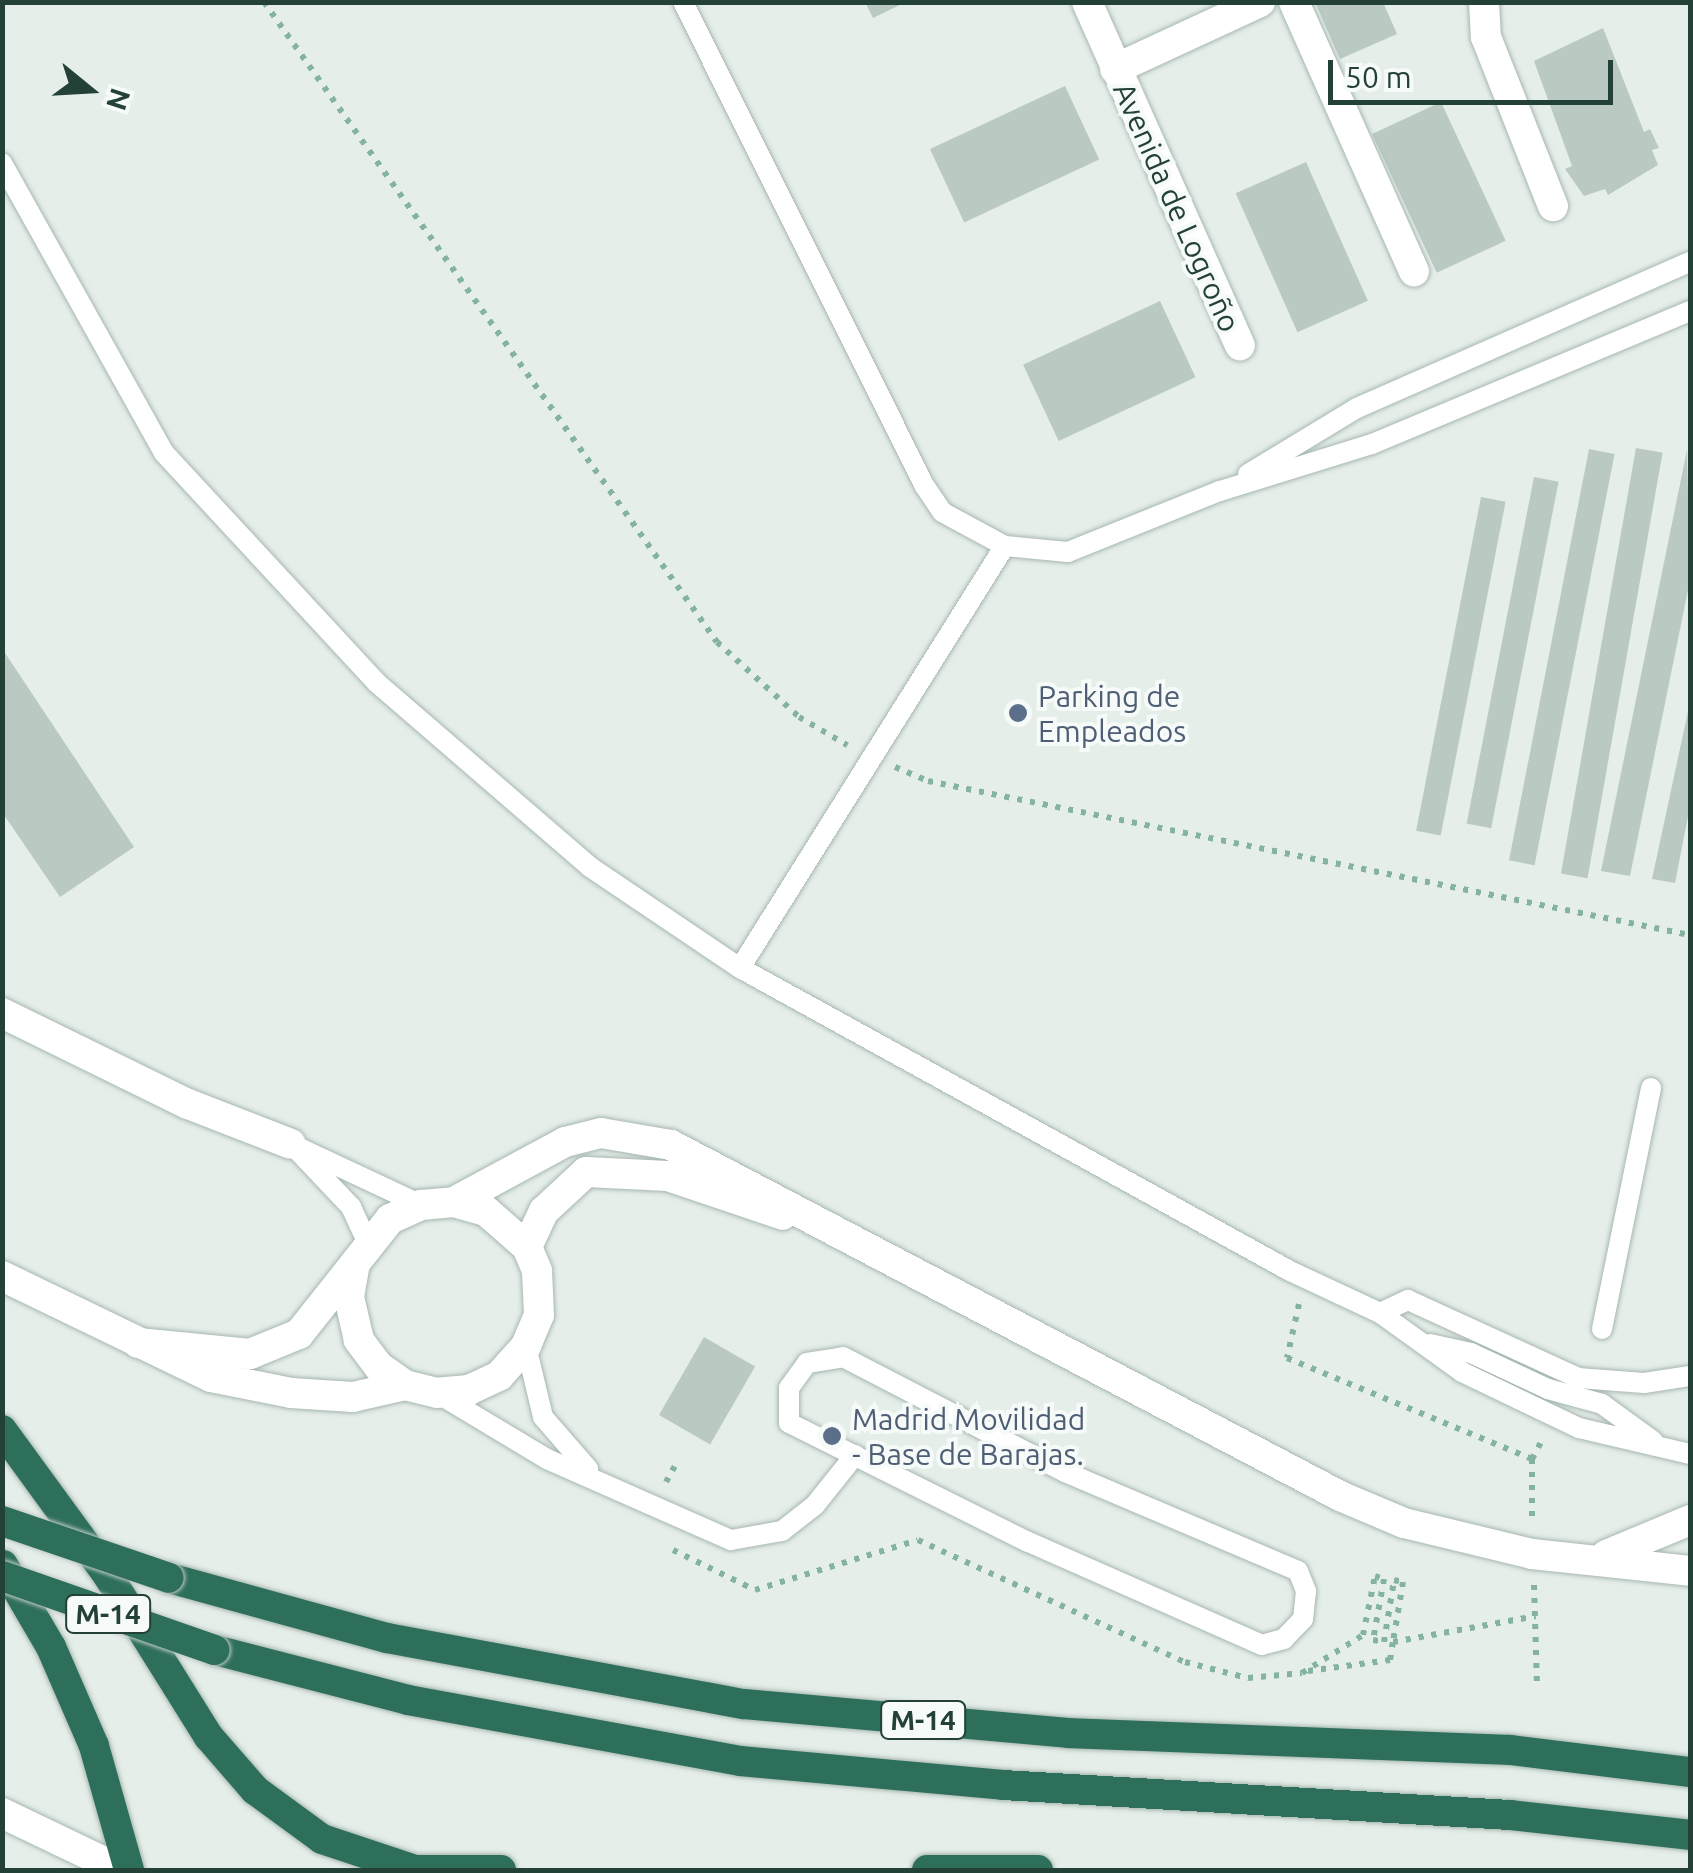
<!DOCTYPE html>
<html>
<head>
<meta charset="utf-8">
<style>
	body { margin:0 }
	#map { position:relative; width:1693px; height:1873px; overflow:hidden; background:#e5eee9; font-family:Ubuntu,sans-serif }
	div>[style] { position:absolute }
	.building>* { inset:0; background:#bac9c2; transform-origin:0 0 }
	.path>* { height:6px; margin-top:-3px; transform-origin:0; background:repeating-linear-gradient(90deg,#84b3a0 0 5px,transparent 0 13px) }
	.roads { filter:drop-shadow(0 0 2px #a7b7b0) drop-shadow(0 0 2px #a7b7b0) }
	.service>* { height:20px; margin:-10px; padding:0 10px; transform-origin:10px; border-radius:10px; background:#fff }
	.minor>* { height:30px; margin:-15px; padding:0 15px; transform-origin:15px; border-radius:15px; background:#fff }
	.tertiary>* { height:30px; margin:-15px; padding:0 15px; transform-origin:15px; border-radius:15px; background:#fff }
	.motorway>* { height:30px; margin:-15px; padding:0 15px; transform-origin:15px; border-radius:15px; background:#2d6f5b }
	.bridges { filter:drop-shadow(0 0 2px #c1cac7) drop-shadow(0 0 2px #c1cac7) }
	.motorway-bridge>* { height:30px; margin:-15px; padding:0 15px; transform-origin:15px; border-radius:15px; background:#2d6f5b }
	.dots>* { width:28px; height:28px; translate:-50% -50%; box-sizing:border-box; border:5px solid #f6faf8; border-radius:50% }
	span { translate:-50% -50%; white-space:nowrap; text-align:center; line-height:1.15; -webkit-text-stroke:8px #f6faf8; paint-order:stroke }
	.shield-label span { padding:2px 8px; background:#f6faf8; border:2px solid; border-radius:8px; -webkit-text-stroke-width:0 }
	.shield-label { font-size:28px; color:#234136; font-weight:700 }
	.street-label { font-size:30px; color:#234136 }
	.service-label { font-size:30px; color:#4e5e75 }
	.left { translate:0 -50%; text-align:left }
	.frame { position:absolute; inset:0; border:5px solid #234136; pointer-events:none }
	.north { position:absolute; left:40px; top:40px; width:100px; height:100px; -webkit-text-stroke:8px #f6faf8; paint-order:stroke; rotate:108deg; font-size:28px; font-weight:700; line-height:40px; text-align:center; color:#234136 }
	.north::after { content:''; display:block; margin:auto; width:35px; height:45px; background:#234136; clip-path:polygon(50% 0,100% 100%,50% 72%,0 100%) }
	.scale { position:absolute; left:1328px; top:60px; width:285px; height:45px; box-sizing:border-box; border:5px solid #234136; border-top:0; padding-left:12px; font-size:30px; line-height:35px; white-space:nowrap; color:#234136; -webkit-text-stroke:8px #f6faf8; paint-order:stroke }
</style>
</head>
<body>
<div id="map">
	<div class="building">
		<i style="clip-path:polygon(865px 2px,906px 2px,873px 18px)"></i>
		<i style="clip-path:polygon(1315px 2px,1383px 2px,1397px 34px,1340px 59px)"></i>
		<i style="clip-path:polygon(1603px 28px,1644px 132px,1650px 129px,1659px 148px,1652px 150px,1658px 165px,1608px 195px,1605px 189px,1584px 196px,1565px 169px,1572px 166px,1534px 61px)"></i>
		<i style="left:1065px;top:86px;width:81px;height:149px;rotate:65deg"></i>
		<i style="left:1441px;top:102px;width:153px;height:76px;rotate:65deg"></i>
		<i style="left:1306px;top:162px;width:152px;height:77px;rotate:66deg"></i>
		<i style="left:1160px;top:301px;width:84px;height:151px;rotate:65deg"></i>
		<i style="left:1636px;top:448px;width:27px;height:432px;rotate:10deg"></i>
		<i style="left:1589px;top:449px;width:26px;height:419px;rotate:11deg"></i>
		<i style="clip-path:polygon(1687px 450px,1690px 580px,1630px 876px,1601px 871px)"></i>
		<i style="left:1534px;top:477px;width:25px;height:353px;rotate:11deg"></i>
		<i style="left:1481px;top:497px;width:25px;height:340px;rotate:11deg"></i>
		<i style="clip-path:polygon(5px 653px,134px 847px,60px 897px,2px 812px)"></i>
		<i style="clip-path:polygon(1690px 702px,1690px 806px,1675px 883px,1652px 879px)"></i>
		<i style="left:704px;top:1337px;width:59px;height:90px;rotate:30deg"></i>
	</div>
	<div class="path">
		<i style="left:264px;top:2px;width:784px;rotate:54.71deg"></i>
		<i style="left:717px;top:642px;width:111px;rotate:42.4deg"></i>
		<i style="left:799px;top:717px;width:56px;rotate:30.3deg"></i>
		<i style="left:895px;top:767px;width:36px;rotate:23deg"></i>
		<i style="left:928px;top:781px;width:777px;rotate:11.43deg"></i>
		<i style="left:1299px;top:1304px;width:55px;rotate:102.5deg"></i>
		<i style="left:1287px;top:1358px;width:265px;rotate:22.4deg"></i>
		<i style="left:1532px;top:1459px;width:62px;rotate:90deg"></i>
		<i style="left:1532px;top:1459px;width:24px;rotate:-62deg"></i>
		<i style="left:666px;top:1482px;width:18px;rotate:-61deg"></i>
		<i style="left:673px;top:1550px;width:91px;rotate:26deg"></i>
		<i style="left:755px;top:1590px;width:170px;rotate:-17.1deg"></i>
		<i style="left:918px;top:1540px;width:294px;rotate:24.6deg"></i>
		<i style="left:1185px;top:1662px;width:65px;rotate:14.3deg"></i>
		<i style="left:1248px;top:1678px;width:54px;rotate:-5.3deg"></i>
		<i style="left:1302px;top:1673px;width:72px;rotate:-31.9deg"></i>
		<i style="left:1363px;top:1635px;width:60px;rotate:-78.5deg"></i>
		<i style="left:1375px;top:1576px;width:9px;rotate:18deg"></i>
		<i style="left:1384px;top:1579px;width:62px;rotate:100.2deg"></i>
		<i style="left:1373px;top:1640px;width:11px;rotate:10deg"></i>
		<i style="left:1384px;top:1642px;width:63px;rotate:-80.8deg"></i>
		<i style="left:1394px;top:1580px;width:9px;rotate:13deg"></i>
		<i style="left:1403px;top:1582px;width:61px;rotate:99.5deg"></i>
		<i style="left:1393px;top:1642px;width:145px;rotate:-10.3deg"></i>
		<i style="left:1534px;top:1585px;width:99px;rotate:88.3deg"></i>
		<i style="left:1308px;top:1671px;width:83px;rotate:-7.6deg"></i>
		<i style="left:1390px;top:1660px;width:18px;rotate:-81deg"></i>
	</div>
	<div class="roads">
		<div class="service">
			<i style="left:683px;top:2px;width:540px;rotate:63.48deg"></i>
			<i style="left:924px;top:485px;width:32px;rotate:56deg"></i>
			<i style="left:942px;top:512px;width:72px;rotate:28.4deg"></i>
			<i style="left:1005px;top:546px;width:63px;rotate:5.4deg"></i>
			<i style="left:1068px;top:552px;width:164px;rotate:-21.9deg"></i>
			<i style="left:1220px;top:491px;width:159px;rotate:-17.2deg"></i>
			<i style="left:1372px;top:444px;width:345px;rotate:-22.7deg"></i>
			<i style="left:2px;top:163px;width:332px;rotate:60.8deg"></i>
			<i style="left:164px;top:453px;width:313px;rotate:47.2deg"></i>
			<i style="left:377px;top:683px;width:281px;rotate:40.8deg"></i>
			<i style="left:590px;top:867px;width:181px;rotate:34deg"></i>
			<i style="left:740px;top:968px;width:628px;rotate:28.85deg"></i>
			<i style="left:1290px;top:1271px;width:99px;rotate:25deg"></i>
			<i style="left:1380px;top:1313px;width:101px;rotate:35.7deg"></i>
			<i style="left:1462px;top:1372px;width:130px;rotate:25.6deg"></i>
			<i style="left:1579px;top:1428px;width:114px;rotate:13.2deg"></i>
			<i style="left:1248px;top:474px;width:127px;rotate:-31.2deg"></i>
			<i style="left:1357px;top:408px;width:364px;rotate:-23.7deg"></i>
			<i style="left:740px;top:968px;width:498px;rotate:-57.9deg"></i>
			<i style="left:291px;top:1144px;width:144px;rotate:25.1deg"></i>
			<i style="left:299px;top:1152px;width:76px;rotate:46.6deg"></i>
			<i style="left:351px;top:1207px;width:38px;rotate:65deg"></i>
			<i style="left:1380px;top:1313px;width:31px;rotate:-25deg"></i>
			<i style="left:1408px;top:1300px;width:187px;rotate:24.6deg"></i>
			<i style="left:1578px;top:1378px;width:66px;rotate:4.3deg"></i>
			<i style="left:1644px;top:1383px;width:47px;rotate:-8.7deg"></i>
			<i style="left:1602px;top:1329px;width:246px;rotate:-78.5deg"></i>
			<i style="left:1430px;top:1344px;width:42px;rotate:12.4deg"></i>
			<i style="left:1471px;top:1353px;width:85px;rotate:25.1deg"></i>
			<i style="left:1548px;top:1389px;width:56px;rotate:15.5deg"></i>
			<i style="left:1602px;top:1404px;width:63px;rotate:36deg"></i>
			<i style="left:526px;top:1346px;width:73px;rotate:76.5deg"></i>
			<i style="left:543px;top:1417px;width:69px;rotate:49.1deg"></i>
			<i style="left:843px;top:1357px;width:250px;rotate:27.4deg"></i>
			<i style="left:1065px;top:1472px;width:253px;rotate:23deg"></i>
			<i style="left:1298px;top:1571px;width:22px;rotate:68deg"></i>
			<i style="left:1306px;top:1591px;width:28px;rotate:96deg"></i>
			<i style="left:1303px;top:1619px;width:28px;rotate:134deg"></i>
			<i style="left:1284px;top:1639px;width:23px;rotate:165deg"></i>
			<i style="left:1262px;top:1645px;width:256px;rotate:-156.2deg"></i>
			<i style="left:1028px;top:1542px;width:267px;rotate:-153.5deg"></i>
			<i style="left:789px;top:1423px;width:35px;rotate:-90deg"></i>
			<i style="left:789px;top:1388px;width:31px;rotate:-54deg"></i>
			<i style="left:807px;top:1363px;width:36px;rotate:-9deg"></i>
			<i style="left:437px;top:1393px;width:128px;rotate:31deg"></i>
			<i style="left:547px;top:1459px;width:201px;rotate:23.8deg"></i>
			<i style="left:731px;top:1540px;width:52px;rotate:-10deg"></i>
			<i style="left:782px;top:1531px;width:42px;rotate:-38.2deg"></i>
			<i style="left:815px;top:1505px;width:64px;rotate:-51.3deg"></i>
		</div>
		<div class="minor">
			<i style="left:1087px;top:2px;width:376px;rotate:66deg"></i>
			<i style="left:1294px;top:2px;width:295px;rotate:66deg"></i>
			<i style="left:1484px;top:2px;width:35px;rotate:87deg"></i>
			<i style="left:1486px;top:37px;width:182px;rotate:68.4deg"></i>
			<i style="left:1115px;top:69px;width:160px;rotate:-24.8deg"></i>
			<i style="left:2px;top:1013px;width:207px;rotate:26.1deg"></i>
			<i style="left:188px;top:1104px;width:110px;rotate:21.2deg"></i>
		</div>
		<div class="tertiary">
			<i style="left:454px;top:1202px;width:126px;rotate:-28.4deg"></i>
			<i style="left:565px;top:1142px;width:37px;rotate:-14deg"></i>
			<i style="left:601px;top:1133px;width:71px;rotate:9.7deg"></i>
			<i style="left:671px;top:1145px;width:755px;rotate:27.68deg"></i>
			<i style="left:1340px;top:1496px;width:69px;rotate:22.9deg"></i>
			<i style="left:1404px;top:1523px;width:132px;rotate:13.6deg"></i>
			<i style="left:1532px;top:1554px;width:159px;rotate:6.1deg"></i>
			<i style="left:527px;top:1247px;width:40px;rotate:-65deg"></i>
			<i style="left:544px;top:1211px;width:57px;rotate:-42.9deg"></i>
			<i style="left:586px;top:1172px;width:82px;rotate:2.8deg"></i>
			<i style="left:668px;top:1176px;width:121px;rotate:18.7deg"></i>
			<i style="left:2px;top:1276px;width:232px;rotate:25.8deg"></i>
			<i style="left:211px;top:1377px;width:82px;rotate:11.3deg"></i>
			<i style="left:291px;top:1393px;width:62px;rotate:3.7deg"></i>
			<i style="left:353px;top:1397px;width:53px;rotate:-13deg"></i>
			<i style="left:138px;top:1343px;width:113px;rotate:5.6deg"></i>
			<i style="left:250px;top:1354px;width:53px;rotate:-22.2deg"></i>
			<i style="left:299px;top:1334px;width:147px;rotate:-51.6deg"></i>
			<i style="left:390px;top:1219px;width:34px;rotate:-24deg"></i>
			<i style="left:421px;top:1205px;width:33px;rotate:-5deg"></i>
			<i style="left:454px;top:1202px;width:33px;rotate:16deg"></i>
			<i style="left:486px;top:1211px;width:55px;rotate:41.3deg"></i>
			<i style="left:527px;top:1247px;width:26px;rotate:67deg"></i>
			<i style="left:537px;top:1271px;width:44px;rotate:87.4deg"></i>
			<i style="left:539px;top:1315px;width:34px;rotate:113deg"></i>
			<i style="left:526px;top:1346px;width:40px;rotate:132deg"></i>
			<i style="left:499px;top:1376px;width:33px;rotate:155deg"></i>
			<i style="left:469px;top:1390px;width:32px;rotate:175deg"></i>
			<i style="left:437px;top:1393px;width:33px;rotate:-166deg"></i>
			<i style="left:405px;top:1385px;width:32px;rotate:-145deg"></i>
			<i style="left:379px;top:1367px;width:34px;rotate:-127deg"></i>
			<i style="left:359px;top:1340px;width:44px;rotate:-103.1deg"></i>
			<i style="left:349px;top:1297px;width:34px;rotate:-80deg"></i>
			<i style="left:1606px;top:1555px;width:91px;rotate:-22.6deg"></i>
			<i style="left:2px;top:1813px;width:132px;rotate:25.6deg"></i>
		</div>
		<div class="motorway">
			<i style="left:2px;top:1430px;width:178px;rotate:53.9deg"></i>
			<i style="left:107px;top:1574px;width:192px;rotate:58deg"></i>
			<i style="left:209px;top:1737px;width:70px;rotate:49deg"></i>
			<i style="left:255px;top:1790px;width:83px;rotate:36.2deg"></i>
			<i style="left:322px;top:1839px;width:98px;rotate:18.4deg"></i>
			<i style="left:3px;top:1565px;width:95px;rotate:59.7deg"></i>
			<i style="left:51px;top:1647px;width:108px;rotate:66.5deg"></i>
			<i style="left:94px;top:1746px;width:129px;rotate:74.2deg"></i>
			<i style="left:169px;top:1578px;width:226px;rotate:15.4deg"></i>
			<i style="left:387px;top:1638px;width:363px;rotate:10.5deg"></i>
			<i style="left:744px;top:1704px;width:325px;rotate:5.1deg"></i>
			<i style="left:1068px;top:1733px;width:442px;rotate:2.2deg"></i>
			<i style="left:1510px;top:1750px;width:181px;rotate:7deg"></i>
			<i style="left:215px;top:1650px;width:199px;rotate:14.5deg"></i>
			<i style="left:408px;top:1700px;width:338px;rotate:10.4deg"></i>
			<i style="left:740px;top:1761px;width:264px;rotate:5.2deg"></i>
			<i style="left:1003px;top:1785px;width:508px;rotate:3.39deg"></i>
			<i style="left:1510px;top:1815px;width:181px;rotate:6.3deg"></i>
			<i style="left:414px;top:1870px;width:87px"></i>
			<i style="left:927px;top:1870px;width:111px"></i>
		</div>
	</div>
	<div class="bridges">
		<div class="motorway-bridge">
			<i style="left:2px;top:1521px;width:176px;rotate:18.8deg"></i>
			<i style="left:2px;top:1576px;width:225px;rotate:19.2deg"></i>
		</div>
	</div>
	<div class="dots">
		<i style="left:1018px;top:713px;background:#5c6f8a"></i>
		<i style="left:832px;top:1436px;background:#5c6f8a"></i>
	</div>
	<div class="shield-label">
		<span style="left:108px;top:1614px">M-14</span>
		<span style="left:923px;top:1720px">M-14</span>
	</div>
	<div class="street-label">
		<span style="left:1177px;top:207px;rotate:66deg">Avenida de Logroño</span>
	</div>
	<div class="service-label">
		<span class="left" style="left:1038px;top:713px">Parking de<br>Empleados</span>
		<span class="left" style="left:852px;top:1436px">Madrid Movilidad<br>- Base de Barajas.</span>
	</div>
	<div class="frame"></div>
	<div class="north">N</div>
	<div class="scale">50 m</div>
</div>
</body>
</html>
